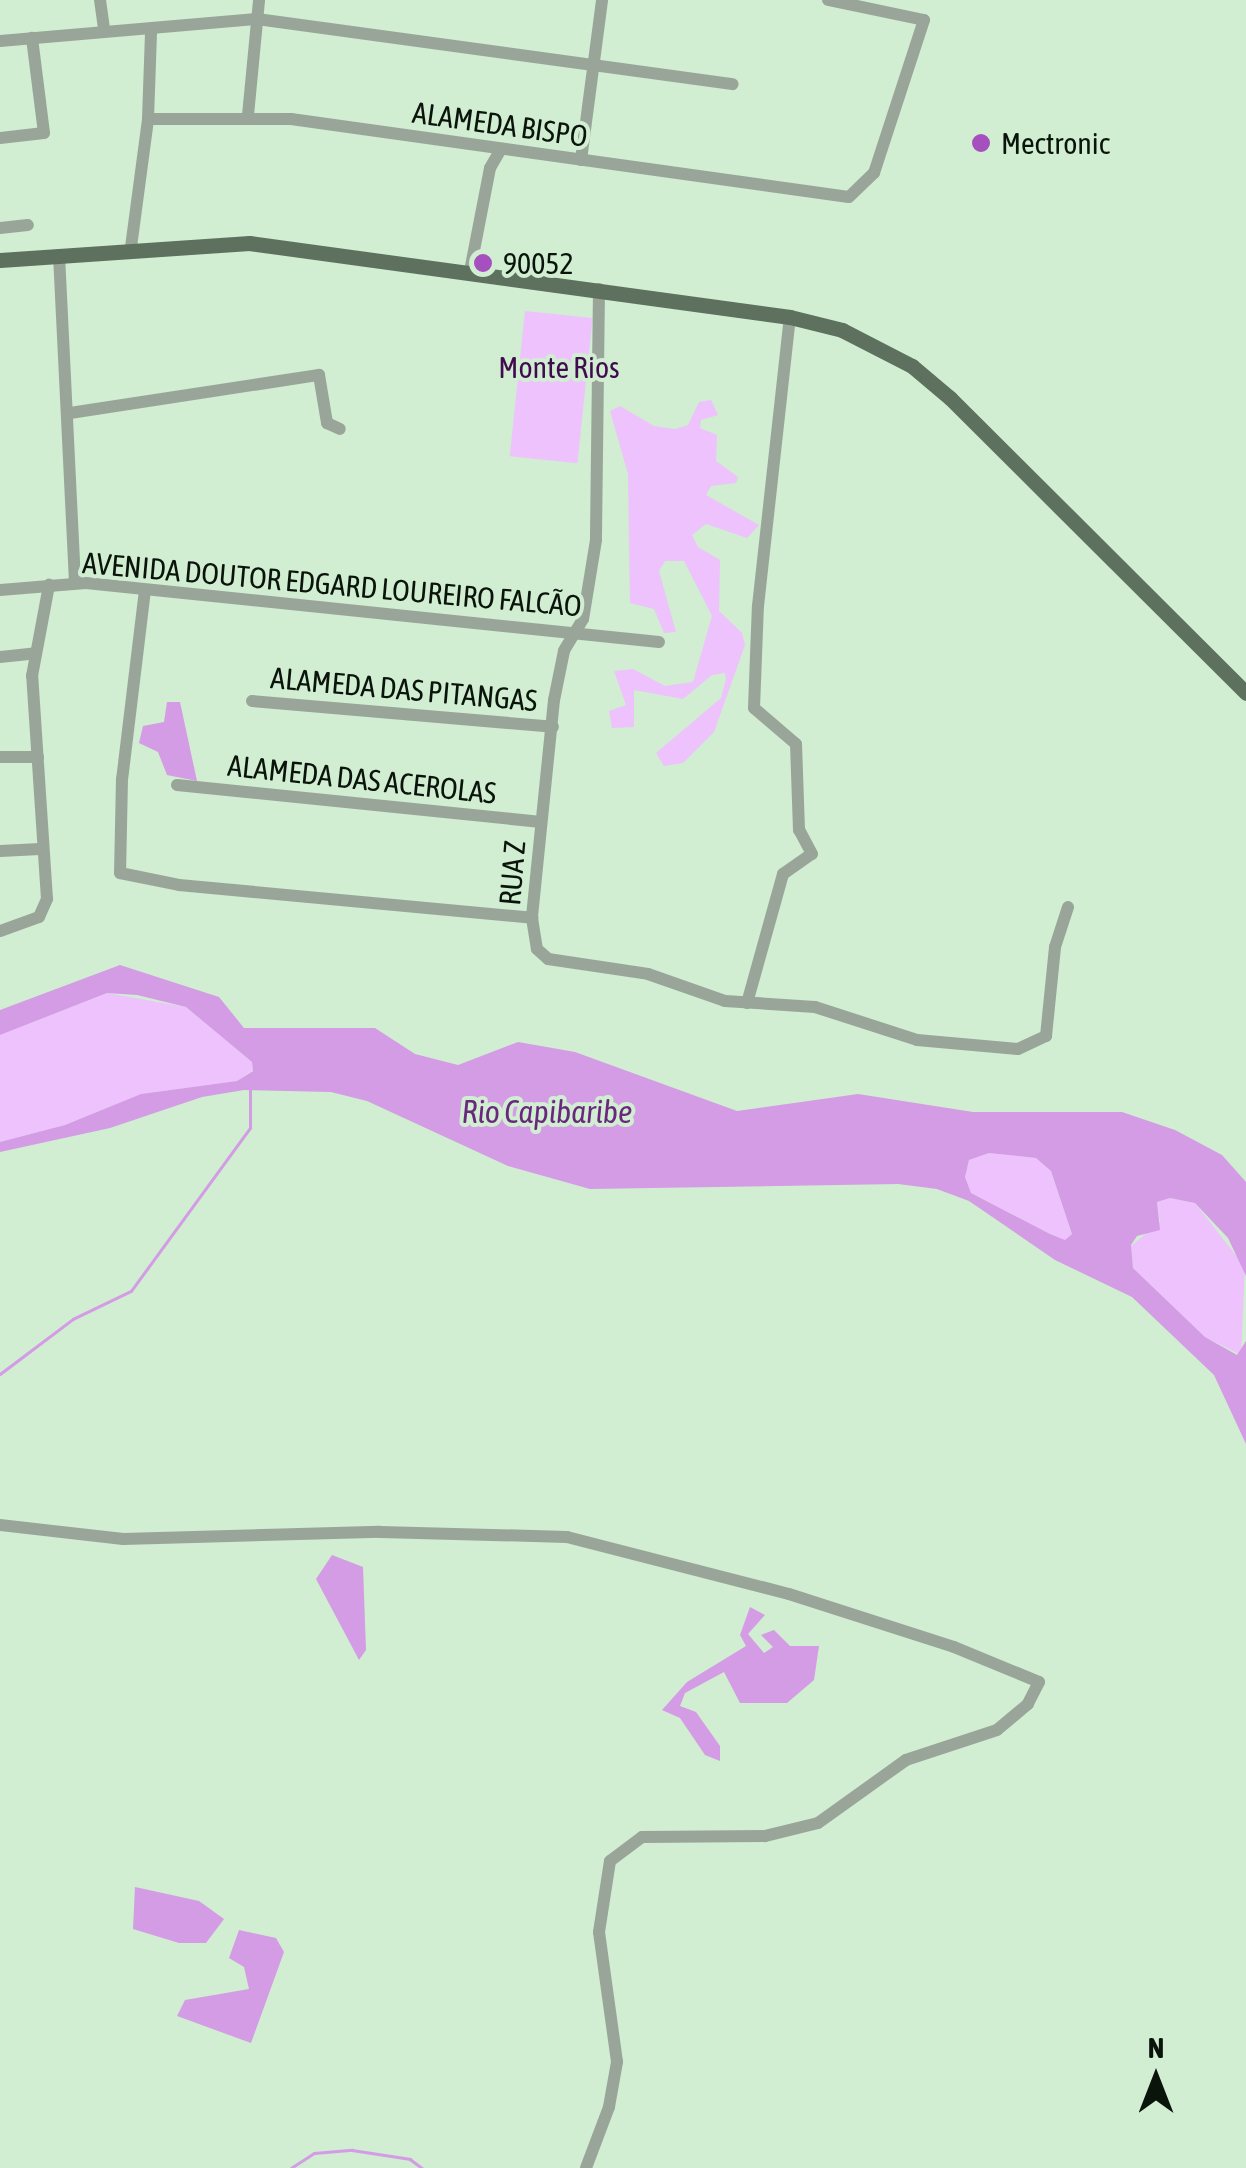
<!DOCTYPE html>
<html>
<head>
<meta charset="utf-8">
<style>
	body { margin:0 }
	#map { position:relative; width:1246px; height:2168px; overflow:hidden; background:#d1edd2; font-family:"Asap Condensed",sans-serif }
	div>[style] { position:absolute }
	.green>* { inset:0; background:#eec2fc; transform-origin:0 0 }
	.water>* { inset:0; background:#d39ce5 }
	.stream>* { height:2.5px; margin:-1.25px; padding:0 1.25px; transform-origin:1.25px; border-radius:1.25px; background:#d39ce5 }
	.minor>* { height:12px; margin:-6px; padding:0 6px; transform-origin:6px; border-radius:6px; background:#9aa59a }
	.major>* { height:15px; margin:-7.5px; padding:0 7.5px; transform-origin:7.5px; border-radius:7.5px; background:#5d715e }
	.dots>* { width:28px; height:28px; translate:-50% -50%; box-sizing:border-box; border:5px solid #d1edd2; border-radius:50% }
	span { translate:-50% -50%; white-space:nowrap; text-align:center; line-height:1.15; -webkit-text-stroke:8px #d1edd2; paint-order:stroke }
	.street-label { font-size:30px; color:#0a140b }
	.poi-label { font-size:30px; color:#0a140b }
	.left { translate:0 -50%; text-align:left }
	.park-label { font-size:30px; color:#400c4e }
	.water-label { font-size:32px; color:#6a287d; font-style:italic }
	.north { position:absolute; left:1106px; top:2028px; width:100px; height:100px; -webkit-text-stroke:8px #d1edd2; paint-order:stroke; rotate:0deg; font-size:28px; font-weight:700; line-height:40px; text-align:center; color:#0a140b }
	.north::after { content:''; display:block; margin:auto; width:35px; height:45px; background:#0a140b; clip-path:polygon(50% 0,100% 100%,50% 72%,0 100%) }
</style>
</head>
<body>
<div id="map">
	<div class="green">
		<i style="left:525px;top:311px;width:68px;height:146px;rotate:6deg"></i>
		<i style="clip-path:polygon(711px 400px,718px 415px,701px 420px,700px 428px,717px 435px,716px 461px,738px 477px,736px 483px,711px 486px,706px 495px,759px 525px,747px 538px,706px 524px,692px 535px,698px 547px,720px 560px,719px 611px,742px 633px,745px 645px,714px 732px,683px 763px,664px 766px,656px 753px,721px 698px,726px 679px,725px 673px,712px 675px,683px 699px,634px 690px,634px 727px,612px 728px,609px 711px,626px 705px,614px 671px,633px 669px,665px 686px,693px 682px,712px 616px,684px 561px,665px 561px,659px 571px,676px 632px,664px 633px,654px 609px,630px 603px,628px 474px,610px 411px,620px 406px,654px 426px,675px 429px,688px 425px,699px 402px)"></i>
		<i style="clip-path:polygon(107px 993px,186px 1007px,252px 1062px,253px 1070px,237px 1081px,141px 1094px,65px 1125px,0 1142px,0 1035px)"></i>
		<i style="clip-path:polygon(989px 1153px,1037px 1158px,1051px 1171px,1072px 1234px,1065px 1240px,1050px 1234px,971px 1193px,965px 1177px,969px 1160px)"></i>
		<i style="clip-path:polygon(1170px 1198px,1195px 1203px,1245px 1267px,1241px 1355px,1205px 1337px,1133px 1268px,1131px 1246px,1160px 1222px,1157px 1202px)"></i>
	</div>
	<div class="water">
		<i style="clip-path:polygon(167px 702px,180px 702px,197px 781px,167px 775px,158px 752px,139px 743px,143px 726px,164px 722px)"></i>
		<i style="clip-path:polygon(evenodd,120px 965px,219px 997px,244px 1028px,375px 1028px,415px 1054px,458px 1065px,518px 1042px,575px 1052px,737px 1111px,858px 1094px,973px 1112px,1122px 1112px,1175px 1130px,1222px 1155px,1246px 1182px,1246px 1276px,1228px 1238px,1195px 1203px,1170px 1198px,1157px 1202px,1160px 1230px,1137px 1236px,1131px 1245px,1133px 1268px,1205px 1337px,1237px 1355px,1246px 1341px,1246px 1444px,1214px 1375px,1132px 1297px,1055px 1260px,969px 1201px,937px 1189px,898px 1184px,590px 1189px,508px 1166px,367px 1101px,331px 1092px,244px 1090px,202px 1097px,110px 1128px,0 1152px,0 1142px,65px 1125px,141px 1094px,237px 1081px,253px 1071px,252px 1062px,186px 1007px,137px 995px,107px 993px,0 1035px,0 1010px,120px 965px,989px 1153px,1036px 1158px,1051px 1171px,1072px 1234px,1065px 1240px,1050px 1234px,971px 1193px,965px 1177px,969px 1160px,989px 1153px)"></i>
		<i style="clip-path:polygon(332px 1555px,363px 1567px,366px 1650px,359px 1660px,316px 1579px)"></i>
		<i style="clip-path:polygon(750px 1607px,765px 1615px,748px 1634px,764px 1653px,773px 1647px,761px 1635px,774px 1630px,790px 1646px,819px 1646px,814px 1680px,787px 1703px,740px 1703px,724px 1672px,685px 1693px,680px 1706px,696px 1712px,720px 1746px,720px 1761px,705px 1755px,680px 1718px,662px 1710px,687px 1682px,746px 1646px,740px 1635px)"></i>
		<i style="clip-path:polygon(135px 1887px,199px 1901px,224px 1919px,206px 1943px,179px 1943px,133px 1929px)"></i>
		<i style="clip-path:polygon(239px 1930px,276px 1938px,284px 1952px,251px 2043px,177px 2016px,185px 2000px,249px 1989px,244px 1967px,229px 1958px)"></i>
	</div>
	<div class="stream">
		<i style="left:0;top:1374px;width:91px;rotate:-37deg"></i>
		<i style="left:73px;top:1319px;width:64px;rotate:-25.8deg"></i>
		<i style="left:131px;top:1291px;width:202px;rotate:-53.9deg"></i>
		<i style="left:250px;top:1128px;width:41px;rotate:-90deg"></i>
		<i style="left:291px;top:2168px;width:27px;rotate:-33deg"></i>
		<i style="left:314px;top:2153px;width:38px;rotate:-5deg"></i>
		<i style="left:352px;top:2150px;width:59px;rotate:8.8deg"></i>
		<i style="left:410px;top:2159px;width:15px;rotate:37deg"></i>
	</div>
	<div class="minor">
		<i style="left:100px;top:0;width:28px;rotate:82deg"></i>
		<i style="left:0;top:41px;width:258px;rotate:-4.9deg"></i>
		<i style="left:257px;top:19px;width:480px;rotate:7.8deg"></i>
		<i style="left:248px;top:115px;width:116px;rotate:-84.5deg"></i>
		<i style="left:148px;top:119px;width:143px"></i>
		<i style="left:291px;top:119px;width:563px;rotate:7.96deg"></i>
		<i style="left:849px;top:197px;width:35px;rotate:-44deg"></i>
		<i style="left:874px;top:173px;width:161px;rotate:-71.9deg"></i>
		<i style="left:924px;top:20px;width:98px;rotate:-168.2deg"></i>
		<i style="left:0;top:138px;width:44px;rotate:-6.5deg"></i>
		<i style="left:44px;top:133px;width:96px;rotate:-97.2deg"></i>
		<i style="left:581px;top:160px;width:161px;rotate:-82.5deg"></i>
		<i style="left:0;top:228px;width:28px;rotate:-6deg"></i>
		<i style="left:131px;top:247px;width:129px;rotate:-82.4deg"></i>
		<i style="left:148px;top:119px;width:88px;rotate:-88deg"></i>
		<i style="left:59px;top:255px;width:328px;rotate:87.2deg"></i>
		<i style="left:470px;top:271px;width:105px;rotate:-79deg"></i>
		<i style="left:490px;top:168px;width:22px;rotate:-60deg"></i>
		<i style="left:599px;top:289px;width:251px;rotate:90.7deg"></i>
		<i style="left:596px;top:540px;width:80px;rotate:99.3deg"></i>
		<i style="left:583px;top:619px;width:37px;rotate:121deg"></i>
		<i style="left:564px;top:651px;width:50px;rotate:101.5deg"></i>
		<i style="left:554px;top:700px;width:219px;rotate:95.8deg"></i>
		<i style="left:532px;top:918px;width:31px;rotate:81deg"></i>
		<i style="left:537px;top:949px;width:15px;rotate:42deg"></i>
		<i style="left:548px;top:959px;width:101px;rotate:8.5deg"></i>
		<i style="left:648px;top:974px;width:82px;rotate:19.3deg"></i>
		<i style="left:725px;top:1001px;width:90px;rotate:3.8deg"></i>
		<i style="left:815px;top:1007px;width:107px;rotate:17.9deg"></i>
		<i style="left:917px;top:1040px;width:101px;rotate:5.1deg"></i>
		<i style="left:1018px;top:1049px;width:31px;rotate:-25deg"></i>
		<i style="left:1046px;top:1036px;width:89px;rotate:-84.2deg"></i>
		<i style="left:1055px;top:947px;width:42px;rotate:-72deg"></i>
		<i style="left:70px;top:413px;width:252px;rotate:-8.7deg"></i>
		<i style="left:319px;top:375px;width:49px;rotate:80.5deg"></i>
		<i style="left:327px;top:423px;width:14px;rotate:25deg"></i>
		<i style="left:0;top:590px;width:86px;rotate:-4.7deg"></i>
		<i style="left:86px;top:583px;width:576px;rotate:5.88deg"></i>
		<i style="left:145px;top:590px;width:190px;rotate:96.9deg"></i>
		<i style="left:122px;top:779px;width:94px;rotate:91.2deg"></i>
		<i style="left:120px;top:873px;width:60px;rotate:11.5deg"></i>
		<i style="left:179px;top:885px;width:355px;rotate:5.3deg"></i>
		<i style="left:0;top:657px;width:36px;rotate:-6deg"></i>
		<i style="left:252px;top:701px;width:302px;rotate:4.9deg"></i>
		<i style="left:0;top:757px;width:38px"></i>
		<i style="left:177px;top:785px;width:366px;rotate:5.8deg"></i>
		<i style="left:0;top:851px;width:40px;rotate:-2.9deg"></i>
		<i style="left:0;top:931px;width:41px;rotate:-19.7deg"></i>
		<i style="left:39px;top:917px;width:20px;rotate:-66deg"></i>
		<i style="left:47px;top:899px;width:224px;rotate:-93.8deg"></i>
		<i style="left:32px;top:676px;width:93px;rotate:-79.4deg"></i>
		<i style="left:747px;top:1003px;width:134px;rotate:-74.4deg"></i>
		<i style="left:783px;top:874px;width:35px;rotate:-35deg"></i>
		<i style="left:812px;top:854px;width:27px;rotate:-118deg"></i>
		<i style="left:799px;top:830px;width:86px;rotate:-92deg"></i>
		<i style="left:796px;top:744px;width:55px;rotate:-139.4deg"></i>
		<i style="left:754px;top:708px;width:102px;rotate:-87.8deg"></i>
		<i style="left:758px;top:606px;width:291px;rotate:-83.7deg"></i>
		<i style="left:0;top:1525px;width:124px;rotate:6.5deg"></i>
		<i style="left:123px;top:1539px;width:257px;rotate:-1.6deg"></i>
		<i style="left:380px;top:1532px;width:187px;rotate:1.5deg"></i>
		<i style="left:567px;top:1537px;width:229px;rotate:14.4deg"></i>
		<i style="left:789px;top:1594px;width:173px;rotate:17.8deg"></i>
		<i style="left:954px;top:1647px;width:92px;rotate:22.4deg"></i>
		<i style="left:1039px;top:1682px;width:25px;rotate:117deg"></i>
		<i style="left:1028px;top:1704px;width:40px;rotate:140deg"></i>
		<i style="left:997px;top:1730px;width:96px;rotate:161.8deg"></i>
		<i style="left:906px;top:1760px;width:108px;rotate:144.4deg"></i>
		<i style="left:818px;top:1823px;width:55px;rotate:166.2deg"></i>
		<i style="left:765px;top:1836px;width:123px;rotate:179.5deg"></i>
		<i style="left:642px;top:1837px;width:40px;rotate:143deg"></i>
		<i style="left:610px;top:1861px;width:72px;rotate:98.8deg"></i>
		<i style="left:599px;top:1932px;width:131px;rotate:82.1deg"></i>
		<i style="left:617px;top:2062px;width:46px;rotate:100.1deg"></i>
		<i style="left:609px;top:2107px;width:65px;rotate:110.7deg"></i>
	</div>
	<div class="major">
		<i style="left:0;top:260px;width:250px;rotate:-3.9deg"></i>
		<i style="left:249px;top:243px;width:546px;rotate:7.79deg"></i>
		<i style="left:790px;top:317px;width:54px;rotate:14deg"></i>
		<i style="left:842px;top:330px;width:79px;rotate:27.2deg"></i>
		<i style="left:912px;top:366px;width:50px;rotate:40.1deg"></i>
		<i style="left:950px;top:398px;width:418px;rotate:44.9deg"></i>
	</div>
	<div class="dots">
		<i style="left:981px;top:143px;background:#a650bf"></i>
		<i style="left:483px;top:263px;background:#a650bf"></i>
	</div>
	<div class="street-label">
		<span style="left:500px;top:124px;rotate:8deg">ALAMEDA BISPO</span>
		<span style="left:332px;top:584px;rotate:5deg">AVENIDA DOUTOR EDGARD LOUREIRO FALCÃO</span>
		<span style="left:404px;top:689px;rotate:5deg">ALAMEDA DAS PITANGAS</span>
		<span style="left:362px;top:779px;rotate:6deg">ALAMEDA DAS ACEROLAS</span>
		<span style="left:512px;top:873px;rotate:-85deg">RUA Z</span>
	</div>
	<div class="poi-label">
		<span class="left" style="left:1001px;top:143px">Mectronic</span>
		<span class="left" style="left:503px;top:263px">90052</span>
	</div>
	<div class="park-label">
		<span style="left:559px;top:367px">Monte Rios</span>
	</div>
	<div class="water-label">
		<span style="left:547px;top:1112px">Rio Capibaribe</span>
	</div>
	<div class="north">N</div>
</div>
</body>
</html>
